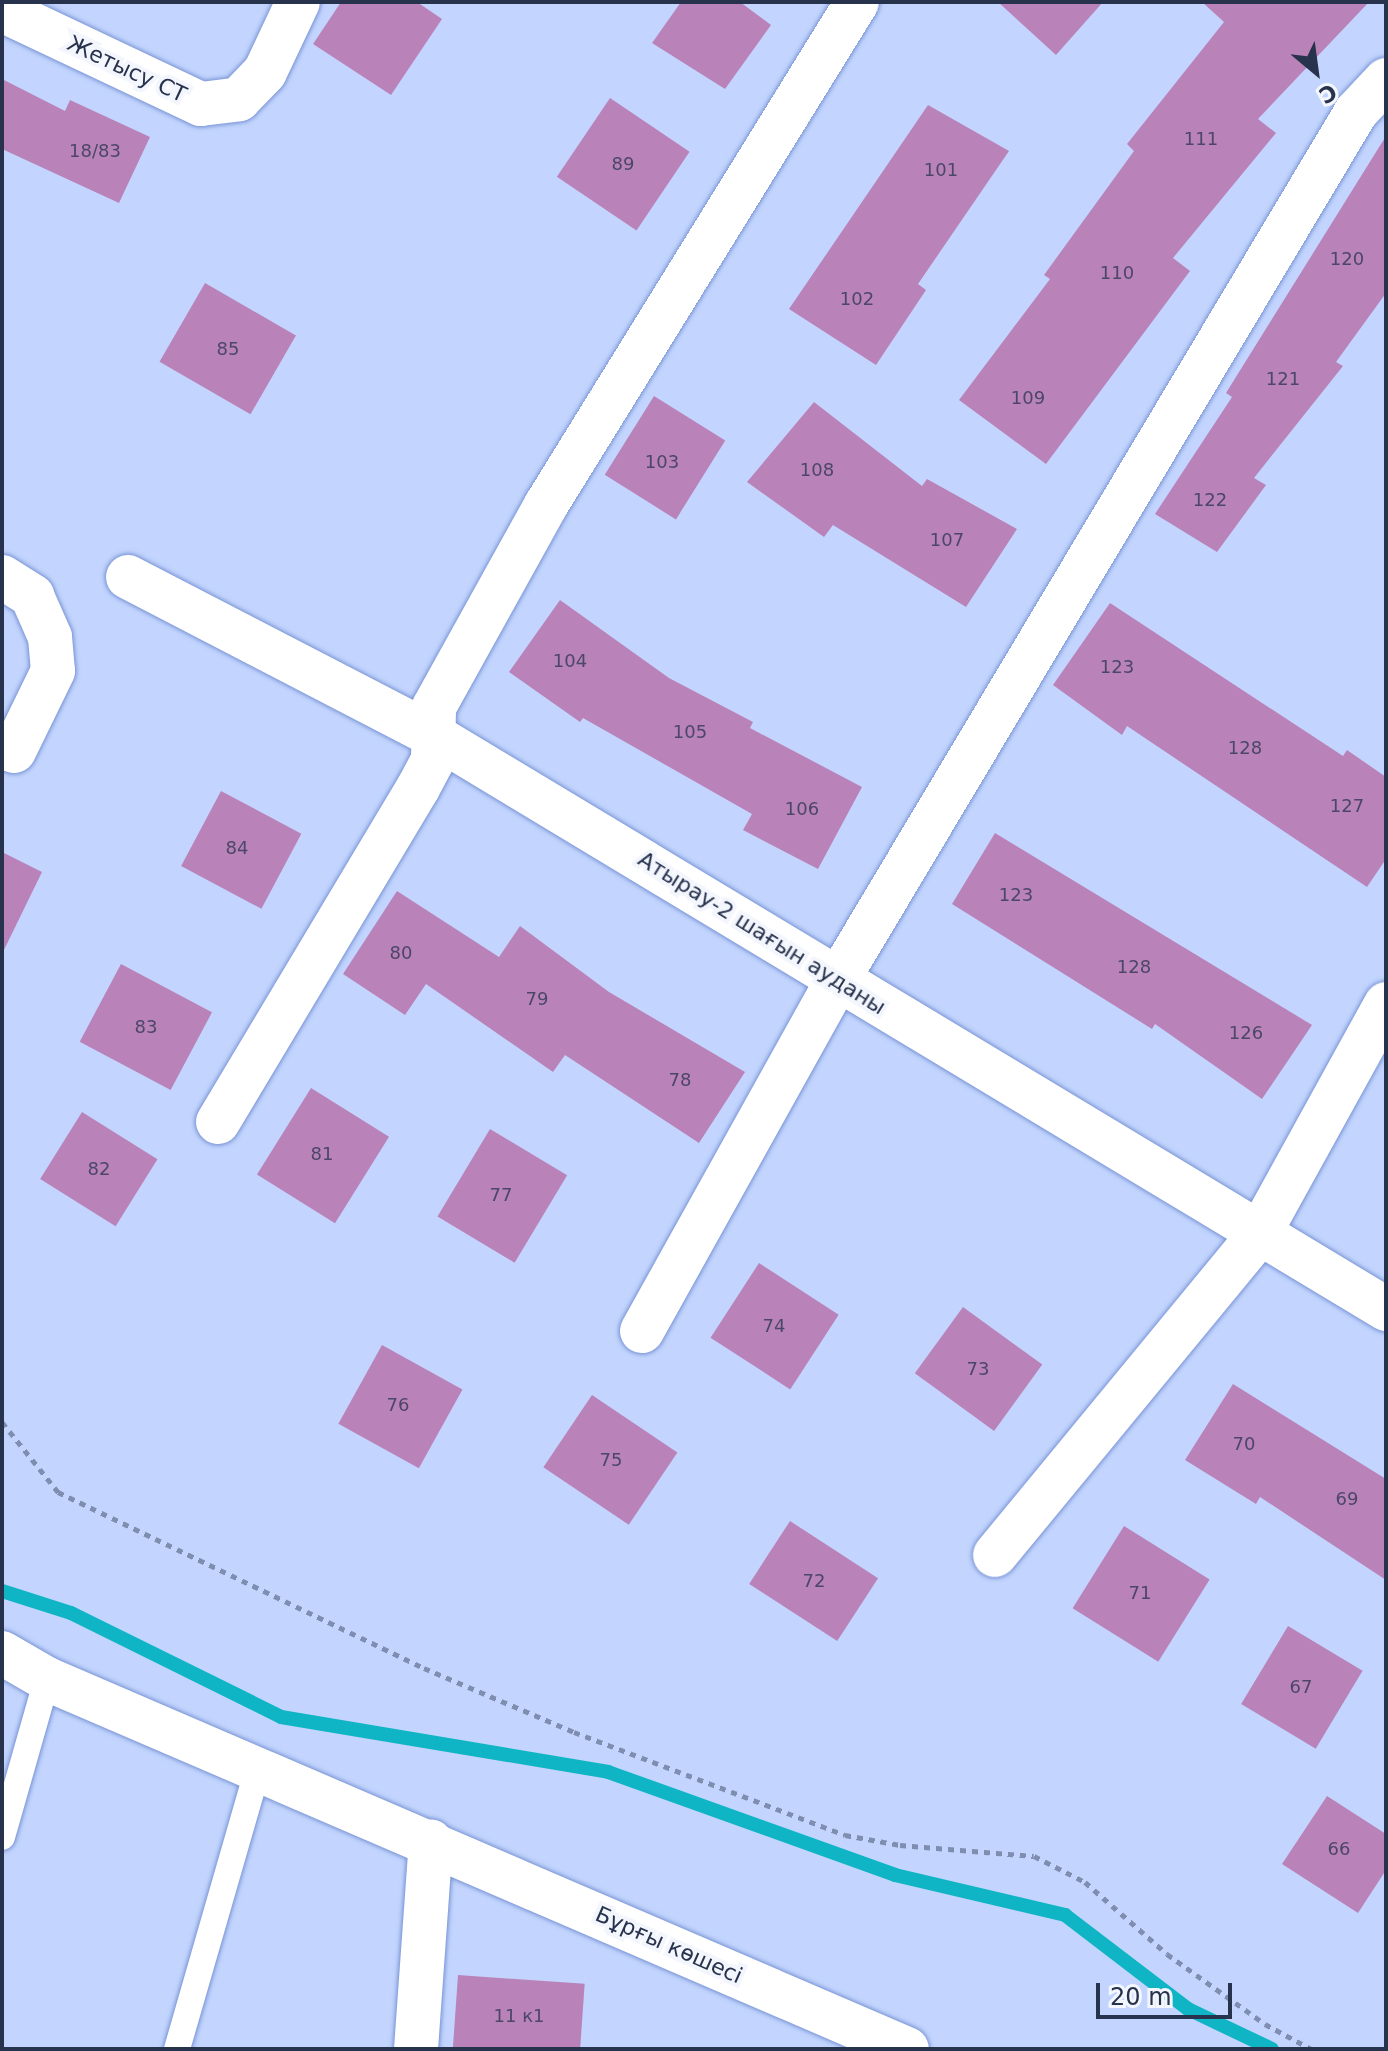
<!DOCTYPE html>
<html>
<head>
<meta charset="utf-8">
<style>
	body { margin:0 }
	#map { position:relative; width:1388px; height:2051px; overflow:hidden; background:#c3d5fe; font-family:"DejaVu Sans",sans-serif }
	div>[style] { position:absolute }
	.stream>* { height:14px; margin:-7px; padding:0 7px; transform-origin:7px; border-radius:7px; background:#0fb5c5 }
	.building>* { inset:0; background:#b983ba; transform-origin:0 0 }
	.path>* { height:5px; margin-top:-2.5px; transform-origin:0; background:repeating-linear-gradient(90deg,#7f8db0 0 6px,transparent 0 12px) }
	.roads { filter:drop-shadow(0 0 2px #7994d5) drop-shadow(0 0 2px #7994d5) }
	.service>* { height:26px; margin:-13px; padding:0 13px; transform-origin:13px; border-radius:13px; background:#fff }
	.minor>* { height:44px; margin:-22px; padding:0 22px; transform-origin:22px; border-radius:22px; background:#fff }
	span { translate:-50% -50%; white-space:nowrap; text-align:center; line-height:1.15; -webkit-text-stroke:8px #f3f6fd; paint-order:stroke }
	.number-label { font-size:18px; color:#4c4668 }
	.number-label span { -webkit-text-stroke-width:0 }
	.street-label { font-size:22px; color:#27324d }
	.frame { position:absolute; inset:0; border:4px solid #27324d; pointer-events:none }
	.north { position:absolute; left:1276px; top:32px; width:80px; height:80px; -webkit-text-stroke:6px #f3f6fd; paint-order:stroke; rotate:151deg; font-size:22px; font-weight:700; line-height:32px; text-align:center; color:#27324d }
	.north::after { content:''; display:block; margin:auto; width:28px; height:36px; background:#27324d; clip-path:polygon(50% 0,100% 100%,50% 72%,0 100%) }
	.scale { position:absolute; left:1096px; top:1983px; width:136px; height:36px; box-sizing:border-box; border:4px solid #27324d; border-top:0; padding-left:10px; font-size:24px; line-height:28px; white-space:nowrap; color:#27324d; -webkit-text-stroke:6px #f3f6fd; paint-order:stroke }
</style>
</head>
<body>
<div id="map">
	<div class="stream">
		<i style="left:2px;top:1591px;width:72px;rotate:17.7deg"></i>
		<i style="left:71px;top:1613px;width:234px;rotate:26.3deg"></i>
		<i style="left:281px;top:1717px;width:332px;rotate:9.5deg"></i>
		<i style="left:608px;top:1772px;width:305px;rotate:19.7deg"></i>
		<i style="left:895px;top:1875px;width:175px;rotate:13.2deg"></i>
		<i style="left:1065px;top:1915px;width:155px;rotate:37.4deg"></i>
		<i style="left:1188px;top:2009px;width:93px;rotate:25.5deg"></i>
	</div>
	<div class="building">
		<i style="clip-path:polygon(341px 2px,417px 2px,442px 19px,391px 95px,313px 44px)"></i>
		<i style="clip-path:polygon(681px 2px,740px 2px,771px 25px,725px 89px,652px 43px)"></i>
		<i style="clip-path:polygon(998px 2px,1103px 2px,1056px 55px)"></i>
		<i style="clip-path:polygon(1202px 2px,1369px 2px,1258px 119px,1276px 133px,1173px 258px,1190px 271px,1046px 464px,959px 400px,1050px 279px,1044px 275px,1134px 151px,1127px 144px,1224px 22px)"></i>
		<i style="clip-path:polygon(2px 79px,65px 111px,70px 100px,150px 137px,119px 203px,2px 149px)"></i>
		<i style="left:610px;top:98px;width:96px;height:95px;rotate:34deg"></i>
		<i style="clip-path:polygon(928px 105px,1009px 151px,918px 284px,926px 290px,876px 365px,789px 309px)"></i>
		<i style="clip-path:polygon(1386px 136px,1386px 293px,1336px 362px,1343px 366px,1254px 478px,1266px 485px,1217px 552px,1155px 514px,1232px 397px,1226px 393px)"></i>
		<i style="left:205px;top:283px;width:105px;height:91px;rotate:30deg"></i>
		<i style="left:654px;top:396px;width:84px;height:93px;rotate:32deg"></i>
		<i style="clip-path:polygon(814px 402px,922px 486px,927px 479px,1017px 529px,966px 607px,833px 525px,824px 537px,747px 482px)"></i>
		<i style="clip-path:polygon(560px 600px,669px 678px,753px 722px,750px 728px,862px 787px,818px 869px,743px 830px,752px 814px,583px 718px,580px 722px,509px 672px)"></i>
		<i style="clip-path:polygon(1110px 603px,1343px 756px,1347px 750px,1386px 777px,1386px 859px,1367px 887px,1127px 726px,1122px 735px,1053px 685px)"></i>
		<i style="left:221px;top:791px;width:91px;height:85px;rotate:28deg"></i>
		<i style="clip-path:polygon(995px 833px,1312px 1025px,1262px 1099px,1155px 1024px,1152px 1029px,952px 904px)"></i>
		<i style="clip-path:polygon(2px 852px,42px 872px,2px 954px)"></i>
		<i style="clip-path:polygon(397px 891px,499px 957px,520px 926px,609px 992px,745px 1072px,699px 1143px,565px 1055px,553px 1072px,426px 984px,405px 1015px,343px 974px)"></i>
		<i style="left:121px;top:964px;width:103px;height:88px;rotate:28deg"></i>
		<i style="left:311px;top:1088px;width:92px;height:102px;rotate:32deg"></i>
		<i style="left:82px;top:1112px;width:89px;height:79px;rotate:32deg"></i>
		<i style="left:490px;top:1129px;width:90px;height:102px;rotate:31deg"></i>
		<i style="left:759px;top:1263px;width:95px;height:89px;rotate:33deg"></i>
		<i style="left:963px;top:1307px;width:98px;height:82px;rotate:36deg"></i>
		<i style="left:382px;top:1345px;width:92px;height:90px;rotate:29deg"></i>
		<i style="clip-path:polygon(1233px 1384px,1386px 1479px,1386px 1580px,1260px 1497px,1256px 1504px,1185px 1460px)"></i>
		<i style="left:592px;top:1395px;width:103px;height:87px;rotate:34deg"></i>
		<i style="left:790px;top:1521px;width:105px;height:75px;rotate:33deg"></i>
		<i style="left:1124px;top:1526px;width:101px;height:97px;rotate:32deg"></i>
		<i style="left:1288px;top:1626px;width:87px;height:91px;rotate:31deg"></i>
		<i style="clip-path:polygon(1327px 1796px,1386px 1834px,1386px 1870px,1358px 1913px,1282px 1864px)"></i>
		<i style="left:458px;top:1975px;width:127px;height:74px;rotate:4deg"></i>
	</div>
	<div class="path">
		<i style="left:2px;top:1422px;width:90px;rotate:51.3deg"></i>
		<i style="left:58px;top:1492px;width:406px;rotate:25.7deg"></i>
		<i style="left:424px;top:1668px;width:163px;rotate:23.1deg"></i>
		<i style="left:574px;top:1732px;width:290px;rotate:20.8deg"></i>
		<i style="left:845px;top:1835px;width:56px;rotate:10.3deg"></i>
		<i style="left:900px;top:1845px;width:134px;rotate:4.7deg"></i>
		<i style="left:1034px;top:1856px;width:57px;rotate:27deg"></i>
		<i style="left:1085px;top:1882px;width:109px;rotate:41.3deg"></i>
		<i style="left:1167px;top:1954px;width:120px;rotate:35.5deg"></i>
		<i style="left:1265px;top:2024px;width:52px;rotate:28.5deg"></i>
	</div>
	<div class="roads">
		<div class="service">
			<i style="left:2px;top:1837px;width:164px;rotate:-74.1deg"></i>
			<i style="left:177px;top:2049px;width:292px;rotate:-73.9deg"></i>
		</div>
		<div class="minor">
			<i style="left:2px;top:10px;width:220px;rotate:25.3deg"></i>
			<i style="left:201px;top:104px;width:38px;rotate:-7deg"></i>
			<i style="left:239px;top:99px;width:37px;rotate:-46deg"></i>
			<i style="left:265px;top:72px;width:77px;rotate:-64.8deg"></i>
			<i style="left:2px;top:577px;width:36px;rotate:32deg"></i>
			<i style="left:32px;top:596px;width:45px;rotate:66.3deg"></i>
			<i style="left:50px;top:637px;width:34px;rotate:85deg"></i>
			<i style="left:53px;top:671px;width:89px;rotate:116deg"></i>
			<i style="left:128px;top:577px;width:343px;rotate:27.4deg"></i>
			<i style="left:433px;top:735px;width:1113px;rotate:31.06deg"></i>
			<i style="left:218px;top:1122px;width:389px;rotate:-59.1deg"></i>
			<i style="left:418px;top:788px;width:32px;rotate:-62deg"></i>
			<i style="left:433px;top:760px;width:53px;rotate:-88.9deg"></i>
			<i style="left:434px;top:707px;width:231px;rotate:-61deg"></i>
			<i style="left:546px;top:505px;width:591px;rotate:-58.27deg"></i>
			<i style="left:642px;top:1331px;width:401px;rotate:-60.9deg"></i>
			<i style="left:837px;top:981px;width:1012px;rotate:-59.15deg"></i>
			<i style="left:1356px;top:112px;width:44px;rotate:-46.8deg"></i>
			<i style="left:995px;top:1555px;width:413px;rotate:-50.5deg"></i>
			<i style="left:1258px;top:1236px;width:265px;rotate:-61.1deg"></i>
			<i style="left:2px;top:1653px;width:52px;rotate:30deg"></i>
			<i style="left:47px;top:1679px;width:936px;rotate:23.28deg"></i>
			<i style="left:416px;top:2049px;width:208px;rotate:-85.9deg"></i>
		</div>
	</div>
	<div class="number-label">
		<span style="left:1201px;top:139px">111</span>
		<span style="left:95px;top:151px">18/83</span>
		<span style="left:623px;top:164px">89</span>
		<span style="left:941px;top:170px">101</span>
		<span style="left:1347px;top:259px">120</span>
		<span style="left:1117px;top:273px">110</span>
		<span style="left:857px;top:299px">102</span>
		<span style="left:228px;top:349px">85</span>
		<span style="left:1283px;top:379px">121</span>
		<span style="left:1028px;top:398px">109</span>
		<span style="left:662px;top:462px">103</span>
		<span style="left:817px;top:470px">108</span>
		<span style="left:1210px;top:500px">122</span>
		<span style="left:947px;top:540px">107</span>
		<span style="left:570px;top:661px">104</span>
		<span style="left:1117px;top:667px">123</span>
		<span style="left:690px;top:732px">105</span>
		<span style="left:1245px;top:748px">128</span>
		<span style="left:1347px;top:806px">127</span>
		<span style="left:802px;top:809px">106</span>
		<span style="left:237px;top:848px">84</span>
		<span style="left:1016px;top:895px">123</span>
		<span style="left:401px;top:953px">80</span>
		<span style="left:1134px;top:967px">128</span>
		<span style="left:537px;top:999px">79</span>
		<span style="left:146px;top:1027px">83</span>
		<span style="left:1246px;top:1033px">126</span>
		<span style="left:680px;top:1080px">78</span>
		<span style="left:322px;top:1154px">81</span>
		<span style="left:99px;top:1169px">82</span>
		<span style="left:501px;top:1195px">77</span>
		<span style="left:774px;top:1326px">74</span>
		<span style="left:978px;top:1369px">73</span>
		<span style="left:398px;top:1405px">76</span>
		<span style="left:1244px;top:1444px">70</span>
		<span style="left:611px;top:1460px">75</span>
		<span style="left:1347px;top:1499px">69</span>
		<span style="left:814px;top:1581px">72</span>
		<span style="left:1140px;top:1593px">71</span>
		<span style="left:1301px;top:1687px">67</span>
		<span style="left:1339px;top:1849px">66</span>
		<span style="left:519px;top:2016px">11 к1</span>
	</div>
	<div class="street-label">
		<span style="left:127px;top:69px;rotate:25deg">Жетысу СТ</span>
		<span style="left:762px;top:933px;rotate:32deg">Атырау-2 шағын ауданы</span>
		<span style="left:669px;top:1945px;rotate:24deg">Бұрғы көшесі</span>
	</div>
	<div class="frame"></div>
	<div class="north">С</div>
	<div class="scale">20 m</div>
</div>
</body>
</html>
